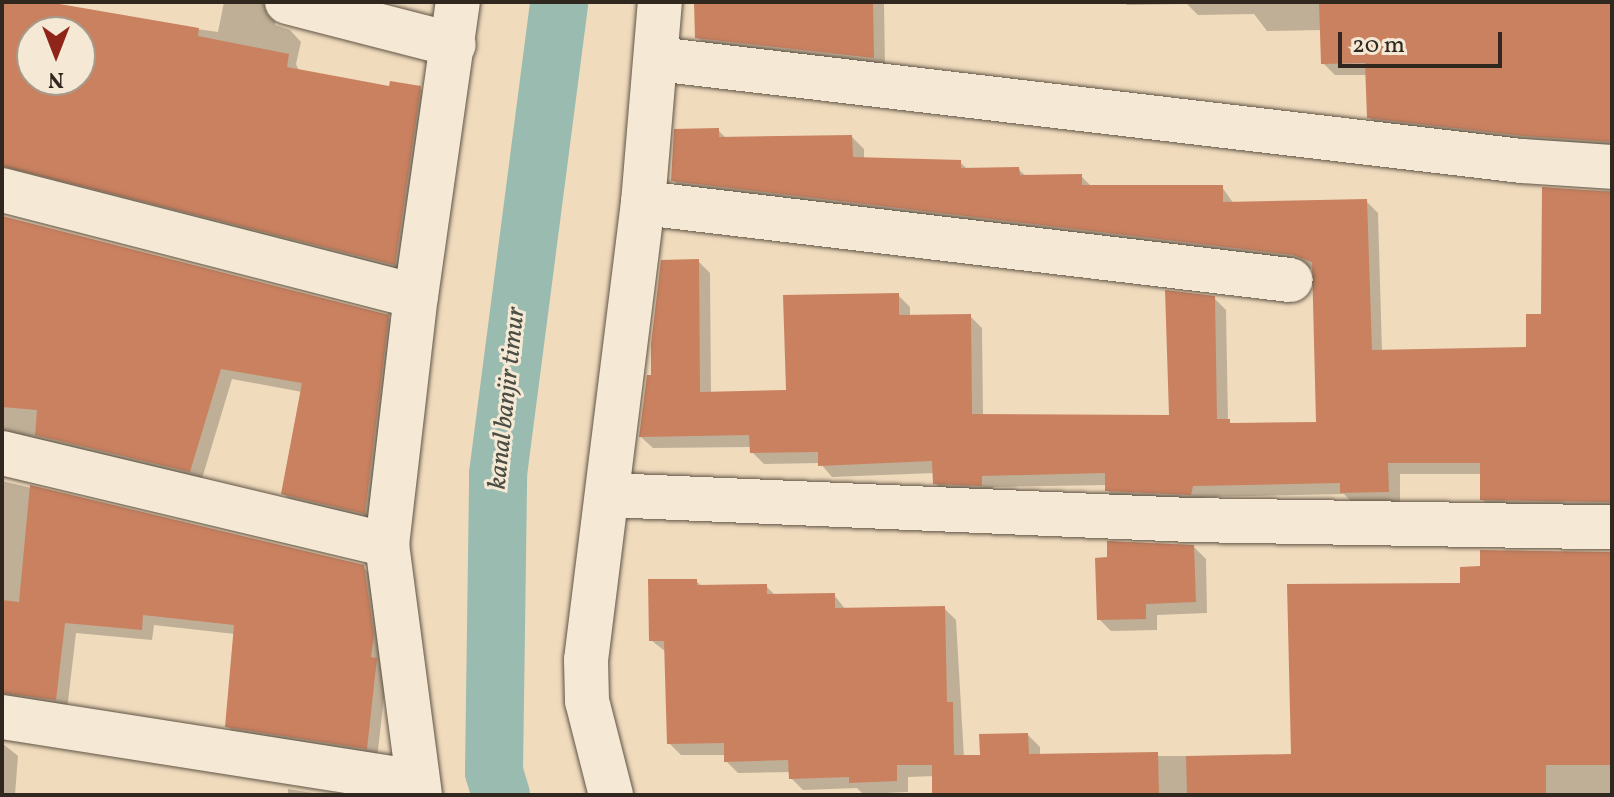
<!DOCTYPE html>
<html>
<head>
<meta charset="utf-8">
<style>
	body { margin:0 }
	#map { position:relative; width:1614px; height:797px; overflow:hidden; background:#f0dbbd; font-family:Vollkorn,serif }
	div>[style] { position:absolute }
	.shadow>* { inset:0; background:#0003 }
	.canal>* { height:58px; margin:-29px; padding:0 29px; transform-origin:29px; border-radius:29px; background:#9abbaf }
	.building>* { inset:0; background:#c98160 }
	.roads { filter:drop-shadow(0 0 2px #605546) drop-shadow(0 0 2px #605546) }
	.minor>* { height:44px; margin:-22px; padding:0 22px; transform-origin:22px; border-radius:22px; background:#f5e8d4 }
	span { translate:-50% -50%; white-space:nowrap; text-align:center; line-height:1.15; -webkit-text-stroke:6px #f5e8d4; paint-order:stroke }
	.water-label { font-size:26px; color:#4a4d43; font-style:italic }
	.frame { position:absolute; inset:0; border:4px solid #30281f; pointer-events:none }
	.north { position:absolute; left:16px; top:16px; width:80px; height:80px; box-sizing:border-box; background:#f5e8d4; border:2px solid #a69b8c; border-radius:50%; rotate:180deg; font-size:22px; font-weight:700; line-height:32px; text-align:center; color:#30281f }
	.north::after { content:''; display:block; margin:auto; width:28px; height:36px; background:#8f2418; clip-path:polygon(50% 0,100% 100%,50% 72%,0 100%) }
	.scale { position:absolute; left:1338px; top:32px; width:164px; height:36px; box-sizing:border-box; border:4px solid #30281f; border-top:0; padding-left:10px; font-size:24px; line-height:28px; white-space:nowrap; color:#30281f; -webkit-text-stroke:6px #f5e8d4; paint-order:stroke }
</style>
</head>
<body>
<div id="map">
	<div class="shadow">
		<i style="clip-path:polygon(evenodd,2px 2px,51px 2px,86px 13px,218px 32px,224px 2px,276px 2px,275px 25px,290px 30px,301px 42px,296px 64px,299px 71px,390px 88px,420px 88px,431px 99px,406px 275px,2px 179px,2px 2px,32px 32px,80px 32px,80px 80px,32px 80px,32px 32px)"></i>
		<i style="clip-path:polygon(696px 2px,884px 2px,885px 69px,709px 49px,697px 37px)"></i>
		<i style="clip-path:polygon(1124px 2px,1612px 2px,1612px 152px,1381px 129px,1369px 117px,1368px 75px,1335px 75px,1323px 63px,1322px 30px,1267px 31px,1254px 14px,1198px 15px,1187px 4px,1127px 5px)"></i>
		<i style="clip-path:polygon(718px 130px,727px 139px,852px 137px,864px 149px,864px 159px,960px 162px,968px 170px,1018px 169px,1027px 177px,1081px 176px,1092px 187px,1222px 187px,1234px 204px,1366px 201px,1378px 213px,1382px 352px,1528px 349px,1543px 316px,1544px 189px,1612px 191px,1612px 515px,1494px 511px,1482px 499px,1482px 474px,1400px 474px,1400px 503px,1354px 504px,1344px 494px,1204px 497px,1204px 506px,1119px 502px,1107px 490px,1107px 485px,993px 487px,993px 497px,947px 495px,935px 483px,934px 473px,832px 477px,820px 463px,764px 464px,752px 452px,751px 447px,653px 448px,641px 437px,653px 377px,698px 261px,710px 273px,711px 394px,788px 392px,898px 295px,910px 307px,910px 317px,970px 316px,982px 328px,983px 416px,1171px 417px,1214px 298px,1226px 310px,1228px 421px,1233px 425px,1318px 424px,1314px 269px,685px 192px,673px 180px)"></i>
		<i style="clip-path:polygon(2px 218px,388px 317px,399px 328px,376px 524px,294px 504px,283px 493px,302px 392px,232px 379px,201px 482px,2px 442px)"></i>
		<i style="clip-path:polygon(2px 481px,363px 567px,375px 578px,387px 671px,377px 759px,238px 737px,227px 726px,235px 634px,154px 625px,152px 640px,76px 633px,67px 710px,2px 706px)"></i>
		<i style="clip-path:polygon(1194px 547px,1206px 559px,1207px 613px,1157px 615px,1157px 630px,1111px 631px,1099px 619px)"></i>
		<i style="clip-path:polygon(1612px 554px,1612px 795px,982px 795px,1028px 735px,1040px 747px,1040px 756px,1293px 756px,1462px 585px)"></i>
		<i style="clip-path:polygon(696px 581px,703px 587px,766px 586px,776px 596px,834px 595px,846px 610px,944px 608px,956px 620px,965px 775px,908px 777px,908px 792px,863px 794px,857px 788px,803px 790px,791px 778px,791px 772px,738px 773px,726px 761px,726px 755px,681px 755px,669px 743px,666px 652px,651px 640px)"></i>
		<i style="clip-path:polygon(2px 743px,18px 756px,15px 795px,2px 795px)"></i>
		<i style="clip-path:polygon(288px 789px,325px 795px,288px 795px)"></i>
	</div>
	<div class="canal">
		<i style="left:501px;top:795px;width:24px;rotate:-107deg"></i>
		<i style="left:494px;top:772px;width:298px;rotate:-89.2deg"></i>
		<i style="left:498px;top:474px;width:476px;rotate:-82.6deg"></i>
	</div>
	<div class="building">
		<i style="clip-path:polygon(evenodd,2px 2px,48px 2px,199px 28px,198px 36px,289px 54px,287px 67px,389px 86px,390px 81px,421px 86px,395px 265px,2px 166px,2px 2px,32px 32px,80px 32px,80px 80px,32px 80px,32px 32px)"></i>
		<i style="clip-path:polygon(694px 2px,873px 2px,874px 58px,695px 38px)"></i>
		<i style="clip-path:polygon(1319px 2px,1612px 2px,1612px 142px,1524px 136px,1367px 118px,1365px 63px,1321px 64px)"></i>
		<i style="clip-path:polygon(719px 128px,719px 137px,852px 135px,853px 157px,961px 160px,961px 168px,1019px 167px,1020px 175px,1082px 174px,1082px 185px,1223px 185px,1223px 202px,1367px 199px,1372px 350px,1526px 347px,1526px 314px,1541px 314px,1542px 187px,1612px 192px,1612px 502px,1480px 500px,1480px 463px,1388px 463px,1389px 492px,1340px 493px,1340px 483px,1193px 486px,1191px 495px,1105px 491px,1105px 473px,982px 476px,982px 486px,933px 484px,932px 461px,818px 466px,818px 452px,750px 453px,749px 435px,639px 437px,647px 375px,651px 375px,651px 344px,661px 260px,699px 259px,700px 392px,786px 390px,783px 295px,899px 293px,899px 315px,971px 314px,972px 414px,1169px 415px,1165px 290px,1215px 296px,1217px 419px,1230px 419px,1230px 423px,1316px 422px,1312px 262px,1293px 255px,671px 181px,674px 129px)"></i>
		<i style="clip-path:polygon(2px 216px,389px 315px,365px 514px,281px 494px,302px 383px,221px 369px,190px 472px,35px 435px,37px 410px,2px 407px)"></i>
		<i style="clip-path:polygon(30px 485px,364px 565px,374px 635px,371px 657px,377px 658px,367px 749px,225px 727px,234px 625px,143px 615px,142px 630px,65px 623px,56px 700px,2px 693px,2px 600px,19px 602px)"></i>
		<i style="clip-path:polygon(1107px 541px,1194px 545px,1196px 602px,1146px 604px,1146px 619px,1097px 620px,1095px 558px,1107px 557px)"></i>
		<i style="clip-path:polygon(1480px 550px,1612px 552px,1612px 765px,1546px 765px,1546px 795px,1187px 795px,1186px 756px,1291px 754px,1287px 584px,1460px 583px,1460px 567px,1480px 566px)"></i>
		<i style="clip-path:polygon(648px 579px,697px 579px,697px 585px,767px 584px,767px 594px,835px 593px,835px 608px,945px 606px,947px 702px,953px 702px,954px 755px,980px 755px,979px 734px,1028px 733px,1029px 754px,1158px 752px,1159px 795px,932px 795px,932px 765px,897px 765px,897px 781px,849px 783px,849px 777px,789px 779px,788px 760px,724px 762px,724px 743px,667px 744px,664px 641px,649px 641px)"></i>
	</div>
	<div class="roads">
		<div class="minor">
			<i style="left:287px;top:2px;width:172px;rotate:14.4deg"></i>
			<i style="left:657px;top:59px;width:871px;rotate:6.73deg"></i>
			<i style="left:1522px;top:161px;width:90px;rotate:3.8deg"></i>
			<i style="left:2px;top:190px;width:427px;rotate:14.4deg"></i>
			<i style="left:643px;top:203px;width:652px;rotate:6.79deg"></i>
			<i style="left:2px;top:453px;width:396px;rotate:13.4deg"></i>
			<i style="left:608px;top:495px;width:583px;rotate:2.46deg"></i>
			<i style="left:1190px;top:520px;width:422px;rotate:1deg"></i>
			<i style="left:2px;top:717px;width:419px;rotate:8.9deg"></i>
			<i style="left:420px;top:795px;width:252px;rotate:-97.5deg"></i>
			<i style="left:387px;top:545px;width:251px;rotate:-83.4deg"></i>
			<i style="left:416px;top:296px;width:297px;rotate:-81.9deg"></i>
			<i style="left:611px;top:795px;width:97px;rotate:-104.3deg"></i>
			<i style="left:587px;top:701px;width:41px;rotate:-91.4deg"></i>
			<i style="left:586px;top:660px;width:461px;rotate:-82.9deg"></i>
			<i style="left:643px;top:203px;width:202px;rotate:-85.2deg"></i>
		</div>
	</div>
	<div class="water-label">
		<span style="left:508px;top:398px;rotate:-84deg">kanal banjir timur</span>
	</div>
	<div class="frame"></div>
	<div class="north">N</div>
	<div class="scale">20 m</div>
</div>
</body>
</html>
